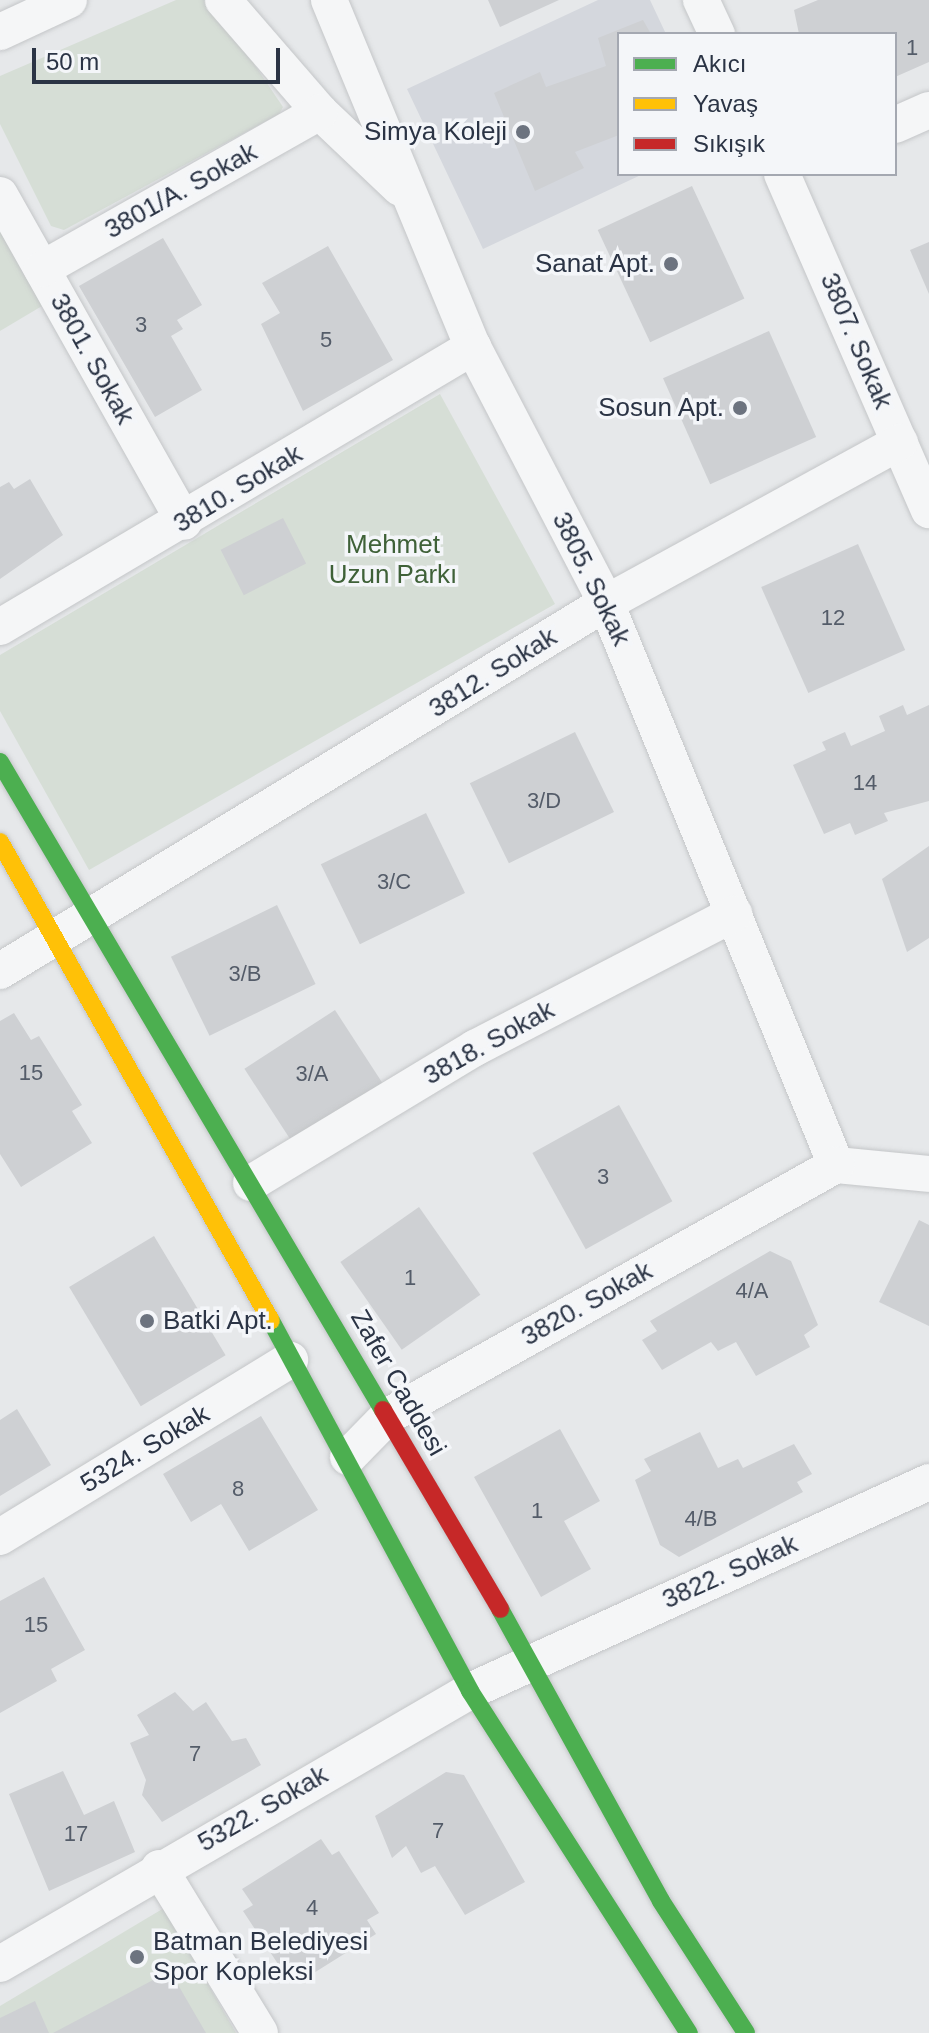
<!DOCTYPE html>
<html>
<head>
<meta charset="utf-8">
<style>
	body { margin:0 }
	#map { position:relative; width:929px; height:2033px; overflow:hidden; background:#e6e8ea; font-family:Arial,sans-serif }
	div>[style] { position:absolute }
	.built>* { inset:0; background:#d4d7dd }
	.green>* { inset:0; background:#d6ded6 }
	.building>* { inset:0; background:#ced0d3; transform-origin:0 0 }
	.roads { filter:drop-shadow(0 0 2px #c4c6c8) drop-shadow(0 0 2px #c4c6c8) }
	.street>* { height:36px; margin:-18px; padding:0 18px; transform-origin:18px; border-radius:18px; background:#f5f6f7 }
	.fast>* { height:18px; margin:-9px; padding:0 9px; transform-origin:9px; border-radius:9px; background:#4caf50 }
	.slow>* { height:18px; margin:-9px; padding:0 9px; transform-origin:9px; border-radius:9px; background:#ffc107 }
	.jam>* { height:18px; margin:-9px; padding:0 9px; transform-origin:9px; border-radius:9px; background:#c62828 }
	.dots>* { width:22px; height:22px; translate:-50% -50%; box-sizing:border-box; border:4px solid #f4f6f9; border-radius:50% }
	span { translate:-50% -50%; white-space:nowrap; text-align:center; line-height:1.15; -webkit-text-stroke:7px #f4f6f9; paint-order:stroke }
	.number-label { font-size:22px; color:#545c69 }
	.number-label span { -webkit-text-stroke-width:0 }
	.poi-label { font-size:26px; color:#2b3445 }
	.right { translate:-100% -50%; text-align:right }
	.left { translate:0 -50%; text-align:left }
	.street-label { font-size:26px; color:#2b3445 }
	.park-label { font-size:26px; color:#3f6138 }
	.legend { position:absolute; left:617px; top:32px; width:280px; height:144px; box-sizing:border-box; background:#f4f6f9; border:2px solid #a4a8b1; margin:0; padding:10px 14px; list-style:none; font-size:24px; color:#2b3445 }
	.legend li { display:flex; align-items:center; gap:16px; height:40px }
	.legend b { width:40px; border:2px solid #a4a8b1 }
	.scale { position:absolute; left:32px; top:48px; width:248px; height:36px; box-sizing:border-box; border:4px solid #2b3445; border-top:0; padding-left:10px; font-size:24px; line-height:28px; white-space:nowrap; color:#2b3445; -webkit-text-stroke:6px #f4f6f9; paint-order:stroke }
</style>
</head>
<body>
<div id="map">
	<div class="built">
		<i style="clip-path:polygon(598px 0,650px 0,666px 34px,619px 34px,619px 174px,643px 174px,483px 249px,407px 89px)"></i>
	</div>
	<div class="green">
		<i style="clip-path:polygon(176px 0,211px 0,283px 107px,279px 114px,64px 230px,51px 226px,0 124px,0 76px)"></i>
		<i style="clip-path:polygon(0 228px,42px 306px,0 331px)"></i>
		<i style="clip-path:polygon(440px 394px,555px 604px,89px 870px,0 711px,0 655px)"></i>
		<i style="clip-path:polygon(164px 1908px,236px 2033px,0 2033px,0 2006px)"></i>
	</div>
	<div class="building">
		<i style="clip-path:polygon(488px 0,559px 0,500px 27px)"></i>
		<i style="clip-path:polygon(818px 0,929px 0,929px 62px,895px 77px,895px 34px,799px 34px,794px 10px)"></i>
		<i style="clip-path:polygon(643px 20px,651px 34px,619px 34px,619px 135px,575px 152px,584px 168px,535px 191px,494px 93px,540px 72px,546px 87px,606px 66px,598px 38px)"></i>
		<i style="left:692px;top:186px;width:124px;height:104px;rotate:65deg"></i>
		<i style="clip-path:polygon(163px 238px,202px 305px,177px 320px,183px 329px,171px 336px,202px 390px,155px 417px,79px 286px)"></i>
		<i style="clip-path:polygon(929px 242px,929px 294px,910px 250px)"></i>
		<i style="clip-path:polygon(328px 246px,393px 360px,303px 411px,261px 324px,280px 313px,262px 283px)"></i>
		<i style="left:769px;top:331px;width:116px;height:116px;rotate:66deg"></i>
		<i style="clip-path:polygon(30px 479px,63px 535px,0 579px,0 487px,9px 482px,14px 489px)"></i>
		<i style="left:283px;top:518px;width:51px;height:70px;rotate:63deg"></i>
		<i style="left:858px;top:544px;width:116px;height:106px;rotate:66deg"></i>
		<i style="clip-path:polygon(903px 705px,907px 715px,929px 705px,929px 801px,884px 813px,888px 821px,855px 835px,850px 823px,824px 834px,793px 765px,826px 750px,822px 742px,845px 732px,851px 746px,885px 731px,879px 716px)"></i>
		<i style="left:575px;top:732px;width:89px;height:117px;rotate:64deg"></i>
		<i style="left:426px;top:813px;width:89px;height:117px;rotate:64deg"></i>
		<i style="clip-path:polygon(929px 846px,929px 938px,907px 952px,882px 879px)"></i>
		<i style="left:277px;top:905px;width:88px;height:118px;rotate:64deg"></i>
		<i style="left:335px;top:1010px;width:88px;height:108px;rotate:57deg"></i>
		<i style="clip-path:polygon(14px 1013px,31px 1040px,39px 1036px,82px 1105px,72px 1111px,92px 1143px,21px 1187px,0 1154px,0 1021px)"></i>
		<i style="left:619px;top:1105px;width:110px;height:99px;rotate:61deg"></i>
		<i style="left:419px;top:1207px;width:107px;height:96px;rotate:55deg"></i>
		<i style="clip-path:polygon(919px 1220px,929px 1225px,929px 1326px,879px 1302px)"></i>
		<i style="left:154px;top:1236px;width:139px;height:99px;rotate:59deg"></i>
		<i style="clip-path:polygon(770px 1251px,791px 1261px,818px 1325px,804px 1335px,810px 1347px,756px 1376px,736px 1342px,718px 1351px,711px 1342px,662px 1370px,642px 1340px,657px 1331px,650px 1321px)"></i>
		<i style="clip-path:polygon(17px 1409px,51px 1465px,0 1496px,0 1420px)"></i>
		<i style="clip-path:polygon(261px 1416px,318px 1510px,249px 1551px,221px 1504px,191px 1522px,163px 1474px)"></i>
		<i style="clip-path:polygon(560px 1429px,600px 1501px,564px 1521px,591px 1569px,541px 1597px,474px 1477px)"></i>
		<i style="clip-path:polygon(700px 1432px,718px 1468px,738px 1459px,743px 1468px,794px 1444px,812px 1474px,797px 1482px,803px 1492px,679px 1557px,660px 1545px,635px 1480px,651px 1471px,644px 1459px)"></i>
		<i style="clip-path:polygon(44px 1577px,85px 1650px,51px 1669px,57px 1681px,0 1713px,0 1601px)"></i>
		<i style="clip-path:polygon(175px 1692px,193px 1711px,206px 1702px,232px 1741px,246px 1738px,261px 1765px,162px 1822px,142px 1795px,146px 1780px,130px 1743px,149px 1735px,137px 1715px)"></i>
		<i style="clip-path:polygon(63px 1771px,84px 1815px,114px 1801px,135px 1852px,49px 1891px,9px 1794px)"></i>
		<i style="clip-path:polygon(446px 1772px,464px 1775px,525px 1882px,465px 1915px,435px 1866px,421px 1873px,406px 1846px,392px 1858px,375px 1816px)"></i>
		<i style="clip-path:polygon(321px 1839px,332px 1855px,339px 1851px,379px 1913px,367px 1920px,376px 1934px,301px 1981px,291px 1965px,282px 1970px,243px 1911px,253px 1905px,242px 1889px)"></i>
		<i style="clip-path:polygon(170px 1971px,206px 2033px,53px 2033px)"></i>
		<i style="clip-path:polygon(35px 2001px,49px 2033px,0 2033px,0 2018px)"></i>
	</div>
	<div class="roads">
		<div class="street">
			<i style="left:223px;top:0;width:148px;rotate:49.1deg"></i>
			<i style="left:320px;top:112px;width:110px;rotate:43.5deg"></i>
			<i style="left:329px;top:0;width:376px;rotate:67.5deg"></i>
			<i style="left:473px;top:347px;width:288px;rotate:62.5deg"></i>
			<i style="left:606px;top:603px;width:607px;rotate:67.74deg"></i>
			<i style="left:701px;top:0;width:38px;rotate:65deg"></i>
			<i style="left:0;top:32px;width:76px;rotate:-24.9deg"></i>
			<i style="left:895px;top:125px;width:37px;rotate:-24deg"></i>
			<i style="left:782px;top:174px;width:367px;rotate:66.4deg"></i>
			<i style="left:0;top:195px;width:375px;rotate:60.6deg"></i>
			<i style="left:42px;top:269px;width:319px;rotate:-29.5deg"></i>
			<i style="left:0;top:627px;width:550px;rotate:-30.62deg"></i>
			<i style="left:0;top:971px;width:709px;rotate:-31.27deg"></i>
			<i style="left:606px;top:603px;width:335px;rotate:-28.7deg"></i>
			<i style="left:836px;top:1165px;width:93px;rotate:5.5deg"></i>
			<i style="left:251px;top:1183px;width:262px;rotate:-31.1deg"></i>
			<i style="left:475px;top:1048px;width:292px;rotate:-27.4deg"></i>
			<i style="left:348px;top:1457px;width:57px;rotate:-45.7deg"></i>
			<i style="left:388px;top:1416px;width:514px;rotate:-29.26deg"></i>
			<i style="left:0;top:1537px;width:340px;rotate:-31.4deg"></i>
			<i style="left:159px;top:1868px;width:193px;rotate:58.5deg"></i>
			<i style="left:0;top:1964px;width:544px;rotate:-30.15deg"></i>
			<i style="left:470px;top:1691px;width:504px;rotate:-24.48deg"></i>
		</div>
		<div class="fast">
			<i style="left:0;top:762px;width:753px;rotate:59.41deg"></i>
			<i style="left:271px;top:1321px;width:420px;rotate:61.7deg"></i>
			<i style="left:470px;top:1691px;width:406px;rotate:57.4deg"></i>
			<i style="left:500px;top:1609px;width:333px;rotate:61.1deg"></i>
			<i style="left:661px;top:1901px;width:157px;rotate:57.2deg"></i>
		</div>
		<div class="slow">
			<i style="left:0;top:842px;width:550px;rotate:60.5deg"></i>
		</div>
		<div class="jam">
			<i style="left:383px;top:1410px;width:231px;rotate:59.5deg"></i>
		</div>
	</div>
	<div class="dots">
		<i style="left:523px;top:132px;background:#6c737f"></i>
		<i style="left:671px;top:264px;background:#6c737f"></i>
		<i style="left:740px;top:408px;background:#6c737f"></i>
		<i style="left:147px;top:1321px;background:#6c737f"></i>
		<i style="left:137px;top:1957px;background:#6c737f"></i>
	</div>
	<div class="number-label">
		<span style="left:912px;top:48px">1</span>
		<span style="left:141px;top:325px">3</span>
		<span style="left:326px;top:340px">5</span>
		<span style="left:833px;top:618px">12</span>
		<span style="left:865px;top:783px">14</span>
		<span style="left:544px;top:801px">3/D</span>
		<span style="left:394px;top:882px">3/C</span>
		<span style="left:245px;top:974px">3/B</span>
		<span style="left:31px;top:1073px">15</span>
		<span style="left:312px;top:1074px">3/A</span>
		<span style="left:603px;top:1177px">3</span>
		<span style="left:410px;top:1278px">1</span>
		<span style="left:752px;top:1291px">4/A</span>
		<span style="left:238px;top:1489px">8</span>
		<span style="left:537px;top:1511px">1</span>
		<span style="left:701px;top:1519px">4/B</span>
		<span style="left:36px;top:1625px">15</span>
		<span style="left:195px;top:1754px">7</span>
		<span style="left:438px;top:1831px">7</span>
		<span style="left:76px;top:1834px">17</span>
		<span style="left:312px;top:1908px">4</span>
	</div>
	<div class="poi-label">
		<span class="right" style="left:507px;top:132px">Simya Koleji</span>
		<span class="right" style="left:655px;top:264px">Sanat Apt.</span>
		<span class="right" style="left:724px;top:408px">Sosun Apt.</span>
		<span class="left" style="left:163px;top:1321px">Batki Apt.</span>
		<span class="left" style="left:153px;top:1957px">Batman Belediyesi<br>Spor Kopleksi</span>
	</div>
	<div class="street-label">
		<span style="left:181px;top:191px;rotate:-29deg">3801/A. Sokak</span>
		<span style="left:856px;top:341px;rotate:67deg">3807. Sokak</span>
		<span style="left:92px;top:359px;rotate:61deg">3801. Sokak</span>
		<span style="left:238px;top:489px;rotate:-31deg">3810. Sokak</span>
		<span style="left:591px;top:579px;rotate:64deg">3805. Sokak</span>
		<span style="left:493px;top:673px;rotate:-32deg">3812. Sokak</span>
		<span style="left:489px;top:1043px;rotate:-29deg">3818. Sokak</span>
		<span style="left:587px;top:1304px;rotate:-29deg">3820. Sokak</span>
		<span style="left:398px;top:1383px;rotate:60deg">Zafer Caddesi</span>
		<span style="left:145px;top:1449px;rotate:-31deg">5324. Sokak</span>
		<span style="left:730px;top:1572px;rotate:-24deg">3822. Sokak</span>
		<span style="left:263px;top:1809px;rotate:-30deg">5322. Sokak</span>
	</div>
	<div class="park-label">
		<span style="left:393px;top:560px">Mehmet<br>Uzun Parkı</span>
	</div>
	<ul class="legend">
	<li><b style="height:10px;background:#4caf50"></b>Akıcı</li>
	<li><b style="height:10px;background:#ffc107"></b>Yavaş</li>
	<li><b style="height:10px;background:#c62828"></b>Sıkışık</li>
	</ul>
	<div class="scale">50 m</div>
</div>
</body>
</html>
